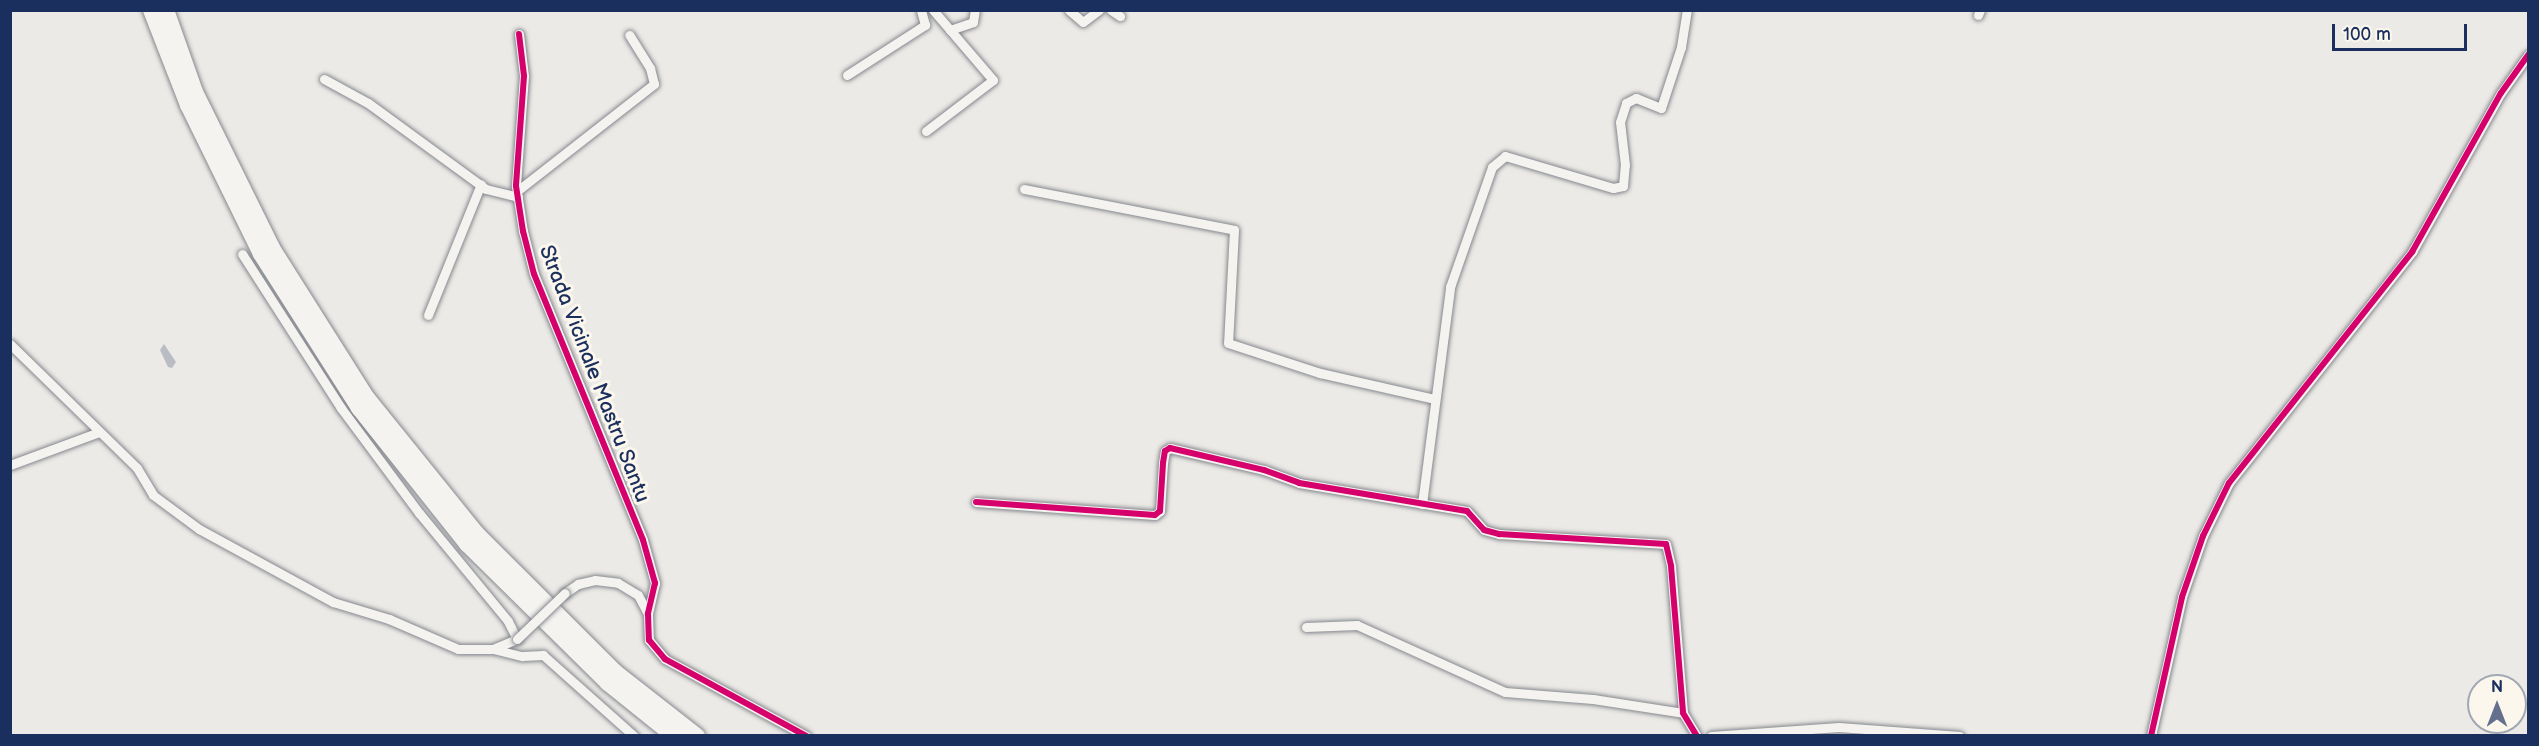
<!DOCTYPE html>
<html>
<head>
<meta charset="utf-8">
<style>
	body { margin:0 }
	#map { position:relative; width:2539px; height:746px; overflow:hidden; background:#eceae6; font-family:"Balsamiq Sans",sans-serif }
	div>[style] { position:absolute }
	.water>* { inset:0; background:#b9bcc3 }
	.roads { filter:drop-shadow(0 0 2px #85888f) drop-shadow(0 0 2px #85888f) }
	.minor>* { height:9px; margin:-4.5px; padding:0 4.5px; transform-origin:4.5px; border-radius:4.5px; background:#f4f3ef }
	.trunk>* { height:16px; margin:-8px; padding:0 8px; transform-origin:8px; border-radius:8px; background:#f4f3ef }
	.bridges { filter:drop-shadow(0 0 2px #85888f) drop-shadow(0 0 2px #85888f) }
	.minor-bridge>* { height:9px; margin:-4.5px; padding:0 4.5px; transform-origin:4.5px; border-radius:4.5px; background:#f4f3ef }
	.cycleway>* { height:6px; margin:-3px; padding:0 3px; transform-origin:3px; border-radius:3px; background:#d6006c }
	span { translate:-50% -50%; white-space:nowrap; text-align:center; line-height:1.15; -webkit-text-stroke:6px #fbf7ec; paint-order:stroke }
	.street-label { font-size:21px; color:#1b2f5e }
	.frame { position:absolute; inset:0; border:12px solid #1b2f5e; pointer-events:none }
	.north { position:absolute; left:2467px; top:674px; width:60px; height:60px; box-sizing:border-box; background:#fbf7ec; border:2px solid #a1a7b3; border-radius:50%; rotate:0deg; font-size:16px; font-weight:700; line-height:24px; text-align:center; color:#1b2f5e }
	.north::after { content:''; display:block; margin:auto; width:21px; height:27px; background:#64708e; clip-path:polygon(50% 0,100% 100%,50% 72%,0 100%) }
	.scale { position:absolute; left:2332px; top:24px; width:135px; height:27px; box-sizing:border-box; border:3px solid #1b2f5e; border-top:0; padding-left:8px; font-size:18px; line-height:21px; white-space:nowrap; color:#1b2f5e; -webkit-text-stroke:4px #fbf7ec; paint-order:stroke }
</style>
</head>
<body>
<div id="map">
	<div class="water">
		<i style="clip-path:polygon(164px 344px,176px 362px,172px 368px,168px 367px,160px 350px)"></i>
	</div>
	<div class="roads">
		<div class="minor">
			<i style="left:1069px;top:10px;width:18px;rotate:41deg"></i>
			<i style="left:1083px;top:22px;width:20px;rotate:-37deg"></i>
			<i style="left:1111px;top:10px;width:11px;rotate:34deg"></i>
			<i style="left:1978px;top:15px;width:5px;rotate:-68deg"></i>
			<i style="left:950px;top:30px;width:24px;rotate:-19deg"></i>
			<i style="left:973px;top:22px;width:12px;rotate:-81deg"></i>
			<i style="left:519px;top:34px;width:42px;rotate:83.2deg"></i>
			<i style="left:524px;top:76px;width:110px;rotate:94.2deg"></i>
			<i style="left:516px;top:186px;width:46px;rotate:81.2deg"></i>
			<i style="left:523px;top:231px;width:44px;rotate:75.7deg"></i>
			<i style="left:534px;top:274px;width:287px;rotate:67.7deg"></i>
			<i style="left:643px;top:540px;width:45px;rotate:74.4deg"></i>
			<i style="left:655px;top:583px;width:32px;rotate:103deg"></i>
			<i style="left:648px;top:614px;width:26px;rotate:88deg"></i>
			<i style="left:649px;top:640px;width:25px;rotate:50deg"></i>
			<i style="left:665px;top:659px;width:161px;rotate:28.6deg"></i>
			<i style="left:847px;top:75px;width:93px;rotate:-32.7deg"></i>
			<i style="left:925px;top:25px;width:16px;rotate:-105deg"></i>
			<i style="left:324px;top:79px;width:50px;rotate:28.6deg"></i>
			<i style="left:368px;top:103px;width:146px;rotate:36.1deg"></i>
			<i style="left:486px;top:189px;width:33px;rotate:14deg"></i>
			<i style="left:926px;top:131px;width:84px;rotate:-37.3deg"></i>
			<i style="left:993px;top:80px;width:92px;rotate:-130.6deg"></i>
			<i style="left:1024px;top:189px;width:214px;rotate:11deg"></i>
			<i style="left:1234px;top:230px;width:113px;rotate:93deg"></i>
			<i style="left:1228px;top:343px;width:97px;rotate:18.1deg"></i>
			<i style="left:1320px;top:373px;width:117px;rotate:12.8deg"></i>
			<i style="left:517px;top:191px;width:174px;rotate:-38deg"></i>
			<i style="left:654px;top:84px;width:16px;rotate:-104deg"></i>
			<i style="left:650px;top:68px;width:39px;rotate:-122deg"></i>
			<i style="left:428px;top:315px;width:141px;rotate:-68deg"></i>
			<i style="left:10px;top:344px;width:177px;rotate:44.3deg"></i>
			<i style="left:137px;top:468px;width:31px;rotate:59deg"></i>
			<i style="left:153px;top:495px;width:57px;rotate:36.5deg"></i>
			<i style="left:199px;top:529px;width:153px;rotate:28.6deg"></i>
			<i style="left:333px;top:602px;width:59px;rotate:16.9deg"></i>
			<i style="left:389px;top:619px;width:75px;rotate:23.5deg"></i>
			<i style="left:458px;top:649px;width:35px"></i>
			<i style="left:493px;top:649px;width:26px;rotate:-23deg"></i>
			<i style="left:517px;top:639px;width:20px;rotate:-117deg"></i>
			<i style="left:508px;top:621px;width:140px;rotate:-129.5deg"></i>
			<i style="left:419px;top:513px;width:131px;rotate:-126.6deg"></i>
			<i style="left:341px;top:408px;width:183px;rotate:-122.7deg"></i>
			<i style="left:10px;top:465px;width:95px;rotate:-20.3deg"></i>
			<i style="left:976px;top:502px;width:179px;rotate:4.2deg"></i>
			<i style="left:1155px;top:515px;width:6px;rotate:-39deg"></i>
			<i style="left:1160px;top:511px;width:48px;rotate:-86.4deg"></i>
			<i style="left:1163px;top:463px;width:12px;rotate:-81deg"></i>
			<i style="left:1165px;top:451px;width:6px;rotate:-31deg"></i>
			<i style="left:1170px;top:448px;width:97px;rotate:13.2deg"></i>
			<i style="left:1264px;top:470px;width:37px;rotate:20deg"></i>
			<i style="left:1299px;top:483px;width:170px;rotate:9.5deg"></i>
			<i style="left:1467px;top:511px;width:25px;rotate:48deg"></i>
			<i style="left:1484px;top:530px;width:16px;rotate:15deg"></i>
			<i style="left:1499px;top:534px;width:167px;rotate:3.4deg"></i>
			<i style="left:1666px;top:544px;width:23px;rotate:77deg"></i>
			<i style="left:1671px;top:566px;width:147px;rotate:85.3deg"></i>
			<i style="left:1683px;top:713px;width:27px;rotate:59deg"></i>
			<i style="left:1422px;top:504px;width:219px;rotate:-82.6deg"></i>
			<i style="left:1450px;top:287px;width:127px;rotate:-70.7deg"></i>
			<i style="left:1492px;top:167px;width:17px;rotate:-40deg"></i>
			<i style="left:1505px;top:156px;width:113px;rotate:16.5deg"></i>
			<i style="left:1613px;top:188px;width:10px;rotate:-11deg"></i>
			<i style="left:1623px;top:186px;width:21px;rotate:-85deg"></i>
			<i style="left:1625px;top:165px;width:43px;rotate:-96.6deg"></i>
			<i style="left:1620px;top:122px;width:20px;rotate:-72deg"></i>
			<i style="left:1626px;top:103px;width:11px;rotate:-27deg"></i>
			<i style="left:1636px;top:98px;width:27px;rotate:22deg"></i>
			<i style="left:1661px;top:108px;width:64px;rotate:-71.8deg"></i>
			<i style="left:1681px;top:47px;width:37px;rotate:-81deg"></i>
			<i style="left:565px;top:593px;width:16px;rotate:-35deg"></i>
			<i style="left:578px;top:584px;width:17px;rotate:-13deg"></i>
			<i style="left:595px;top:580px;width:23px;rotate:7deg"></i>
			<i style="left:618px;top:583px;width:23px;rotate:31deg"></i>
			<i style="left:638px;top:595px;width:21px;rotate:62deg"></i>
			<i style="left:1306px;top:627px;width:51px;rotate:-2.2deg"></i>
			<i style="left:1357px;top:625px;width:162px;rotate:24.4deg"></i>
			<i style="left:1505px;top:692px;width:88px;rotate:4.5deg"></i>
			<i style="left:1593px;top:699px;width:91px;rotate:8.8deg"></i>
			<i style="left:493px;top:649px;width:30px;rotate:14deg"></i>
			<i style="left:522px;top:656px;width:21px;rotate:-3deg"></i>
			<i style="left:543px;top:655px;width:122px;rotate:41.7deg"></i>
			<i style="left:1711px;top:736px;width:128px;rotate:-4deg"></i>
			<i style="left:1839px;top:727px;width:121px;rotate:4.3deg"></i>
			<i style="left:2151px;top:736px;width:142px;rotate:-77.4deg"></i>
			<i style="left:2182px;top:597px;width:65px;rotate:-71deg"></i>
			<i style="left:2203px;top:536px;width:59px;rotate:-63.9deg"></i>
			<i style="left:2229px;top:483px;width:295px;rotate:-51.6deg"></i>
			<i style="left:2412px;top:252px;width:182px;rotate:-60.8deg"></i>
			<i style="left:2501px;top:93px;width:47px;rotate:-54.6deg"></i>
		</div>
		<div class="trunk">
			<i style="left:151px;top:10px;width:102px;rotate:68.7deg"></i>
			<i style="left:188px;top:105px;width:166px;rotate:63.9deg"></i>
			<i style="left:261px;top:254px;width:183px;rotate:57.5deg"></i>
			<i style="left:359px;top:408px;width:174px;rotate:51.5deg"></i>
			<i style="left:467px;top:544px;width:198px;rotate:44.6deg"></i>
			<i style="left:608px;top:683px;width:85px;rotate:38.8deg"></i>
			<i style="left:166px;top:10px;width:87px;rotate:70.5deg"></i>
			<i style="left:195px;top:92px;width:174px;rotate:63.7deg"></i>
			<i style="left:272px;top:248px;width:178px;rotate:57.7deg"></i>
			<i style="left:367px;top:398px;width:174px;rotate:51.1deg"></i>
			<i style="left:476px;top:533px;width:197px;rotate:45deg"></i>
			<i style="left:615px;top:672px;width:104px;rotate:38deg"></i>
		</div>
	</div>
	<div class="bridges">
		<div class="minor-bridge">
			<i style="left:517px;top:639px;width:66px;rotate:-43.8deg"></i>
		</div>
	</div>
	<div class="cycleway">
		<i style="left:519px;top:34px;width:42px;rotate:83.2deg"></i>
		<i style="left:524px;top:76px;width:110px;rotate:94.2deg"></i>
		<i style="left:516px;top:186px;width:46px;rotate:81.2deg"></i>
		<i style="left:523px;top:231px;width:44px;rotate:75.7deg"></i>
		<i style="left:534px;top:274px;width:287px;rotate:67.7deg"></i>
		<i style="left:643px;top:540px;width:45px;rotate:74.4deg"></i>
		<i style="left:655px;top:583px;width:32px;rotate:103deg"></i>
		<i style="left:648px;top:614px;width:26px;rotate:88deg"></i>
		<i style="left:649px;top:640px;width:25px;rotate:50deg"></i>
		<i style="left:665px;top:659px;width:161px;rotate:28.6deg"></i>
		<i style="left:976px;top:502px;width:179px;rotate:4.2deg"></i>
		<i style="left:1155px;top:515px;width:6px;rotate:-39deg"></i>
		<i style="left:1160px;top:511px;width:48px;rotate:-86.4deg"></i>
		<i style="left:1163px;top:463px;width:12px;rotate:-81deg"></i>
		<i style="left:1165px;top:451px;width:6px;rotate:-31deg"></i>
		<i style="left:1170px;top:448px;width:97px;rotate:13.2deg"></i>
		<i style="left:1264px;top:470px;width:37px;rotate:20deg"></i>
		<i style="left:1299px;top:483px;width:170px;rotate:9.5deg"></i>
		<i style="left:1467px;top:511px;width:25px;rotate:48deg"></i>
		<i style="left:1484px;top:530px;width:16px;rotate:15deg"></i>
		<i style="left:1499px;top:534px;width:167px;rotate:3.4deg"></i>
		<i style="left:1666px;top:544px;width:23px;rotate:77deg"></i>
		<i style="left:1671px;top:566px;width:147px;rotate:85.3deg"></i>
		<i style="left:1683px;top:713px;width:27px;rotate:59deg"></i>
		<i style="left:2151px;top:736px;width:142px;rotate:-77.4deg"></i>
		<i style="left:2182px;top:597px;width:65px;rotate:-71deg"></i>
		<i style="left:2203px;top:536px;width:59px;rotate:-63.9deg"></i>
		<i style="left:2229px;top:483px;width:295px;rotate:-51.6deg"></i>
		<i style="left:2412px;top:252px;width:182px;rotate:-60.8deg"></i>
		<i style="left:2501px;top:93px;width:47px;rotate:-54.6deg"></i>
	</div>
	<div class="street-label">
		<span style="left:594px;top:374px;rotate:69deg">Strada Vicinale Mastru Santu</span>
	</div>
	<div class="frame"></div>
	<div class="north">N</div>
	<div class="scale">100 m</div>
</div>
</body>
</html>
